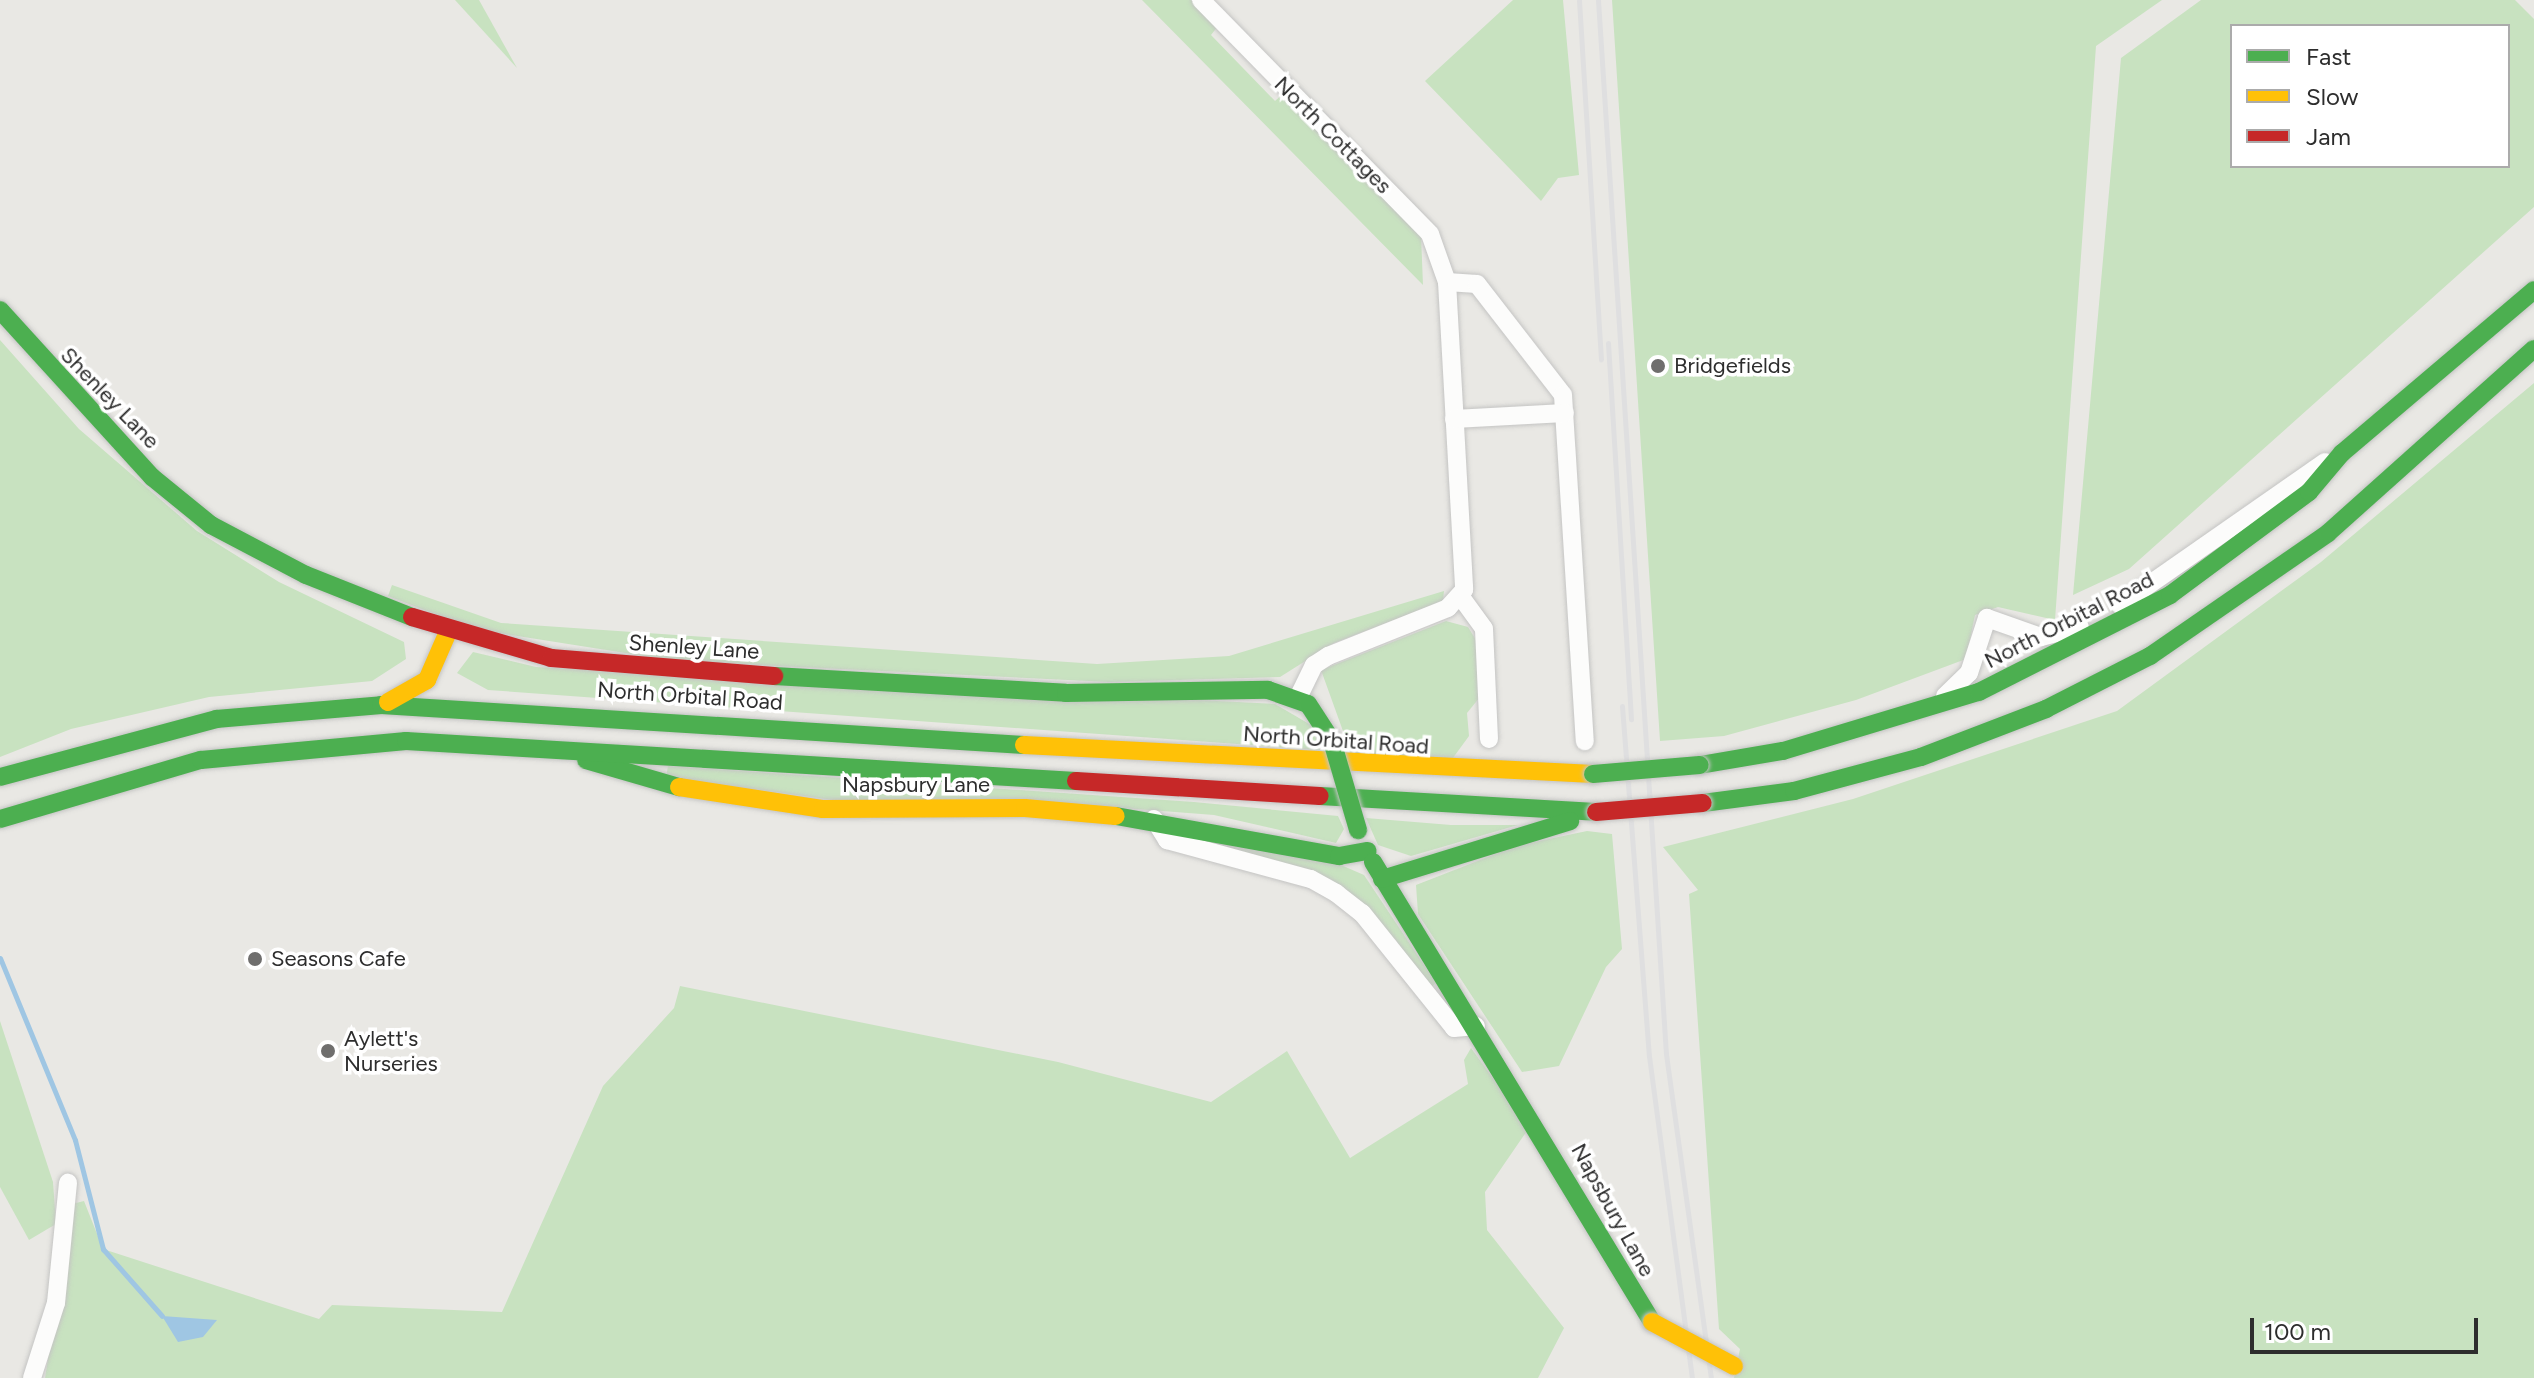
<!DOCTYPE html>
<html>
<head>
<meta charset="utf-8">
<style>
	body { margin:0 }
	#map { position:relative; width:2534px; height:1378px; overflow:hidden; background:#e9e8e4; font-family:Figtree,sans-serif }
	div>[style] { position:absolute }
	.green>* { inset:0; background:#c8e2c0 }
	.water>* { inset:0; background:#9fc6e3 }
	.stream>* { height:5px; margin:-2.5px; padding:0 2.5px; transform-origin:2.5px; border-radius:2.5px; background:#9fc6e3 }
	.roads { filter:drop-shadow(0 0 2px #c4c4c3) drop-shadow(0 0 2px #c4c4c3) }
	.street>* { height:18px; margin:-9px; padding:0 9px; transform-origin:9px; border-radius:9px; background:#fcfcfb }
	.fast>* { height:18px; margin:-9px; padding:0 9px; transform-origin:9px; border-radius:9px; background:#4caf50 }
	.slow>* { height:18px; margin:-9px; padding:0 9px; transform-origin:9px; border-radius:9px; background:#ffc107 }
	.jam>* { height:18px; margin:-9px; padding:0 9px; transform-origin:9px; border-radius:9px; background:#c62828 }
	.rail>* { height:5px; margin:-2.5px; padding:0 2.5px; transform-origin:2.5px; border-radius:2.5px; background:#dfdfe0 }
	.bridges { filter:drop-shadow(0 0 2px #c4c4c3) drop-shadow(0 0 2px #c4c4c3) }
	.fast-bridge>* { height:18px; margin:-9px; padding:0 9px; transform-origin:9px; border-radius:9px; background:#4caf50 }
	.slow-bridge>* { height:18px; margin:-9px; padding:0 9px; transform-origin:9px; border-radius:9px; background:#ffc107 }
	.jam-bridge>* { height:18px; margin:-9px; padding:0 9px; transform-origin:9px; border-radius:9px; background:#c62828 }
	.dots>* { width:22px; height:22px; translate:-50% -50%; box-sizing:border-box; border:4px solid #fff; border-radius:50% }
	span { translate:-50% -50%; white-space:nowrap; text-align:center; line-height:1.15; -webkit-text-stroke:7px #fff; paint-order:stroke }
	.street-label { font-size:22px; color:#2d2d2d }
	.poi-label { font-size:22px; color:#2d2d2d }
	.left { translate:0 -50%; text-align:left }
	.legend { position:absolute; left:2230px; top:24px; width:280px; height:144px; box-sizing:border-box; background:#fff; border:2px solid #ababab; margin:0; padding:10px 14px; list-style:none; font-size:24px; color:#2d2d2d }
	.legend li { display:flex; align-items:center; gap:16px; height:40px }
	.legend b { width:40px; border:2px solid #ababab }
	.scale { position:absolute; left:2250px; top:1318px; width:228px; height:36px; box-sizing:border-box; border:4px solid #2d2d2d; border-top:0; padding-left:10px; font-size:24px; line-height:28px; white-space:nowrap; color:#2d2d2d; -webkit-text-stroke:6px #fff; paint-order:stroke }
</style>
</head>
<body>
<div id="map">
	<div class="green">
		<i style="clip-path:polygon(455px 0,479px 0,517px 68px)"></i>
		<i style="clip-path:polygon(1142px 0,1193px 0,1218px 26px,1211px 35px,1275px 101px,1284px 93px,1421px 235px,1423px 285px)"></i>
		<i style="clip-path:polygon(1513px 0,1563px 0,1579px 175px,1558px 178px,1541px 201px,1425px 81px)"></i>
		<i style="clip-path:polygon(1612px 0,2162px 0,2096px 46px,2055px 620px,1998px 607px,1975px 615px,1966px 659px,1856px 700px,1724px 736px,1660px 741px)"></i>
		<i style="clip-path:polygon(evenodd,2201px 0,2515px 0,2534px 19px,2534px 207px,2129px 569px,2073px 595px,2121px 58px,2201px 0,2508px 26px,2508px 166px,2232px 166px,2232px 26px,2508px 26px)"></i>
		<i style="clip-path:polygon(0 340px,79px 429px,197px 531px,279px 582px,404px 642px,406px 659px,372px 681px,209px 697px,71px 729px,0 757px)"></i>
		<i style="clip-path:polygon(2534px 383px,2534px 1378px,1734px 1378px,1740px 1349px,1719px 1329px,1689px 894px,1698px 890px,1663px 847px,1853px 799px,2117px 711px,2321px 562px)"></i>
		<i style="clip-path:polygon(392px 585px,501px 623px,1097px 664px,1229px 656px,1444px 591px,1443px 601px,1334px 643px,1280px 677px,1109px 682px,676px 661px,474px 629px,388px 596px)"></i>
		<i style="clip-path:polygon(1446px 621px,1468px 627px,1476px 640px,1480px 697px,1467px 713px,1469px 736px,1450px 762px,1352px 756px,1321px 670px)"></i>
		<i style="clip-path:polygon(473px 652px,536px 667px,1275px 704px,1311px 725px,1320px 750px,488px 690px,457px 673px)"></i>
		<i style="clip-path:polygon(668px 766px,1194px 802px,1338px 816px,1344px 829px,1336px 843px,1214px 815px,1084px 805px,870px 805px,666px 777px)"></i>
		<i style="clip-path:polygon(1366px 818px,1451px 825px,1518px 825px,1411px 856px,1378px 845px)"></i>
		<i style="clip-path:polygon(1587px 831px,1612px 834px,1622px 949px,1606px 967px,1559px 1066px,1522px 1072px,1418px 914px,1416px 885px,1516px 846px)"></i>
		<i style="clip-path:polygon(1207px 842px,1334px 862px,1364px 875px,1436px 983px,1430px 988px,1395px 939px,1326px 879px)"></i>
		<i style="clip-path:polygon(680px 986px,1058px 1062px,1211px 1102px,1287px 1051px,1350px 1158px,1468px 1084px,1464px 1060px,1471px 1048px,1529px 1128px,1485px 1192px,1487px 1230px,1564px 1328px,1538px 1378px,45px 1378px,72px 1204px,84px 1201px,103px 1249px,319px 1319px,332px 1305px,502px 1312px,603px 1086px,674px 1008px)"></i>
		<i style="clip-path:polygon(0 1021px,53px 1182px,56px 1224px,29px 1240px,0 1187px)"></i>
	</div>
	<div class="water">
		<i style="clip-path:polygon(162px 1316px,217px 1320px,203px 1337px,178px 1342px)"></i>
	</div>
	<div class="stream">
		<i style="left:0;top:958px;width:197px;rotate:67.6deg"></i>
		<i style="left:75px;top:1140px;width:113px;rotate:75.6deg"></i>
		<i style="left:103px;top:1249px;width:89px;rotate:48.6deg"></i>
	</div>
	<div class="roads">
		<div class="street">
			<i style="left:1201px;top:0;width:327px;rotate:45.6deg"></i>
			<i style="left:1430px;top:234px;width:51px;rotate:70.5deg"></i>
			<i style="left:1447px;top:282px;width:308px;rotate:86.8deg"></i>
			<i style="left:1464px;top:590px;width:24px;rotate:132deg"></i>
			<i style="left:1448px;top:608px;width:129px;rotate:158.2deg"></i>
			<i style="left:1328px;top:656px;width:17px;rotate:147deg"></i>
			<i style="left:1314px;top:665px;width:37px;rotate:116deg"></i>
			<i style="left:1447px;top:282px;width:30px;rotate:4deg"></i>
			<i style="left:1477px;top:284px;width:140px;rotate:52.2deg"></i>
			<i style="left:1563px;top:395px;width:347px;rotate:86.4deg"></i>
			<i style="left:1454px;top:419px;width:111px;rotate:-3.1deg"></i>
			<i style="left:1461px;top:597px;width:39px;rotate:54deg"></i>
			<i style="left:1484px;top:629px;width:110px;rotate:87.4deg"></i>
			<i style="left:2120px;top:605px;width:250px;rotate:-34.9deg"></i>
			<i style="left:1945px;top:696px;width:33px;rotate:-44deg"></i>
			<i style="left:1969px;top:673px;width:58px;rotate:-71.9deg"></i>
			<i style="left:1987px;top:618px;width:57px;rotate:19.4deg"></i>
			<i style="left:2041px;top:637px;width:40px;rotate:-14.4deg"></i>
			<i style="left:1154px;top:819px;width:25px;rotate:58deg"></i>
			<i style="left:1167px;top:840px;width:149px;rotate:15.2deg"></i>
			<i style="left:1311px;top:879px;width:29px;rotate:29deg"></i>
			<i style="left:1336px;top:893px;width:33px;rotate:38deg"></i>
			<i style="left:1362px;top:913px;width:147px;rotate:51.3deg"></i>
			<i style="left:1454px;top:1028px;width:22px;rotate:-5deg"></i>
			<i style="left:32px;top:1378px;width:79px;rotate:-72.3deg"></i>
			<i style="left:56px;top:1303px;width:121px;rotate:-84.3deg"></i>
		</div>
		<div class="fast">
			<i style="left:0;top:310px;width:226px;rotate:47.7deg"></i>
			<i style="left:152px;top:477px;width:76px;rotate:39.1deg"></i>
			<i style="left:211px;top:525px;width:107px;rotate:27.8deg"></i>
			<i style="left:306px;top:575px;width:114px;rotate:21.6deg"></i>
			<i style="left:774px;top:676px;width:292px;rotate:3.3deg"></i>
			<i style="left:1066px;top:693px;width:202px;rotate:-0.9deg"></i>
			<i style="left:1268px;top:690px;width:42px;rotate:19.3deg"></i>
			<i style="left:1308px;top:704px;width:44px;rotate:57deg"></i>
			<i style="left:586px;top:760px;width:97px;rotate:16.2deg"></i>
			<i style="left:1700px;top:765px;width:84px;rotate:-9.6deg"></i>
			<i style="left:1783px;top:751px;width:205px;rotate:-16.8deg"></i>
			<i style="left:1979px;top:692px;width:214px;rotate:-26.9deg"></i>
			<i style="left:2170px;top:595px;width:173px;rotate:-36.5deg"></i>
			<i style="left:2309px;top:492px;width:51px;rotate:-49.8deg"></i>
			<i style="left:2342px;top:453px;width:252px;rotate:-40.3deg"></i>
			<i style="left:0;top:777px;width:224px;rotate:-15deg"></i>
			<i style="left:216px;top:719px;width:166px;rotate:-4.8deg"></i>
			<i style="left:381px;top:705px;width:644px;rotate:3.56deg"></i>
			<i style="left:1320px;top:796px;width:276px;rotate:3.3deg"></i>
			<i style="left:1703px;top:803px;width:92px;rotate:-7.5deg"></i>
			<i style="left:1794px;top:791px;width:131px;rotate:-15deg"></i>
			<i style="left:1921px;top:757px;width:134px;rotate:-21deg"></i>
			<i style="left:2046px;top:709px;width:117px;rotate:-27deg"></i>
			<i style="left:2150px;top:656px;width:216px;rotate:-34.6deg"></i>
			<i style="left:2328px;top:533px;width:276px;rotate:-41.8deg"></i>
			<i style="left:1116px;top:816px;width:227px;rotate:10.2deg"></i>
			<i style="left:1339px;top:856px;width:29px;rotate:-10deg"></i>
			<i style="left:0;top:819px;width:209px;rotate:-16.4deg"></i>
			<i style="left:201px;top:760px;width:206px;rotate:-5.3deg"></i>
			<i style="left:406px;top:741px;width:671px;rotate:3.42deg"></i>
			<i style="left:1373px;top:862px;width:538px;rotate:58.76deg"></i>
			<i style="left:1382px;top:879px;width:197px;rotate:-17.1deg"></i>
		</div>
		<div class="slow">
			<i style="left:388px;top:702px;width:45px;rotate:-29.4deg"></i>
			<i style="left:427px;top:680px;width:52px;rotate:-66.4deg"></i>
			<i style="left:1024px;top:745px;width:570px;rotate:2.92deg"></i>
			<i style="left:679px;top:787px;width:146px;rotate:8.7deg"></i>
			<i style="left:823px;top:809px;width:202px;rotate:-0.3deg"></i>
			<i style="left:1025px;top:808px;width:91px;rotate:5deg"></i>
		</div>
		<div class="jam">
			<i style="left:412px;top:617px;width:145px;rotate:16.4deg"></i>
			<i style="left:551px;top:658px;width:224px;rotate:4.6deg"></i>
			<i style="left:1076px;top:781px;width:244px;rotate:3.5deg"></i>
		</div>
	</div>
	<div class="rail">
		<i style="left:1579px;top:0;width:360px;rotate:86.5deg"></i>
		<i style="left:1598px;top:0;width:1056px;rotate:86.31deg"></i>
		<i style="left:1666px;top:1054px;width:327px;rotate:82.1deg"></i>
		<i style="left:1608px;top:343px;width:377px;rotate:86.5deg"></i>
		<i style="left:1622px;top:706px;width:351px;rotate:85.6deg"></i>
		<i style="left:1649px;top:1056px;width:325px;rotate:82.4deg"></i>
	</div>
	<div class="bridges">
		<div class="fast-bridge">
			<i style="left:1332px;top:741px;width:93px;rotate:73.7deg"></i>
			<i style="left:1593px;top:774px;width:107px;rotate:-4.8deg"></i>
		</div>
		<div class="slow-bridge">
			<i style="left:1652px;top:1322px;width:93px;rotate:28.2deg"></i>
		</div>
		<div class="jam-bridge">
			<i style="left:1596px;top:812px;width:107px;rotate:-4.8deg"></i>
		</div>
	</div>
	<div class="dots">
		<i style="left:1658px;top:366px;background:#6f6e6d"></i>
		<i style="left:255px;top:959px;background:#6f6e6d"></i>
		<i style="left:328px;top:1051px;background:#6f6e6d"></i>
	</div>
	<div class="street-label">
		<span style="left:1333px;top:135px;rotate:45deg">North Cottages</span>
		<span style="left:110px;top:398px;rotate:46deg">Shenley Lane</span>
		<span style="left:2069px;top:620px;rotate:-27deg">North Orbital Road</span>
		<span style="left:694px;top:647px;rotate:4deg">Shenley Lane</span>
		<span style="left:690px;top:696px;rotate:4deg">North Orbital Road</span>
		<span style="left:1336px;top:740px;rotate:4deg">North Orbital Road</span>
		<span style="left:916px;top:785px">Napsbury Lane</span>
		<span style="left:1613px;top:1210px;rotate:61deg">Napsbury Lane</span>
	</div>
	<div class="poi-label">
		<span class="left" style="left:1674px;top:366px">Bridgefields</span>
		<span class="left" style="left:271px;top:959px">Seasons Cafe</span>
		<span class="left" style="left:344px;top:1051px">Aylett's<br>Nurseries</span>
	</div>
	<ul class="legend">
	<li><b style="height:10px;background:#4caf50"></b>Fast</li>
	<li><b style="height:10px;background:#ffc107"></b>Slow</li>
	<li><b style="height:10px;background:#c62828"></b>Jam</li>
	</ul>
	<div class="scale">100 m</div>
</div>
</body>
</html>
